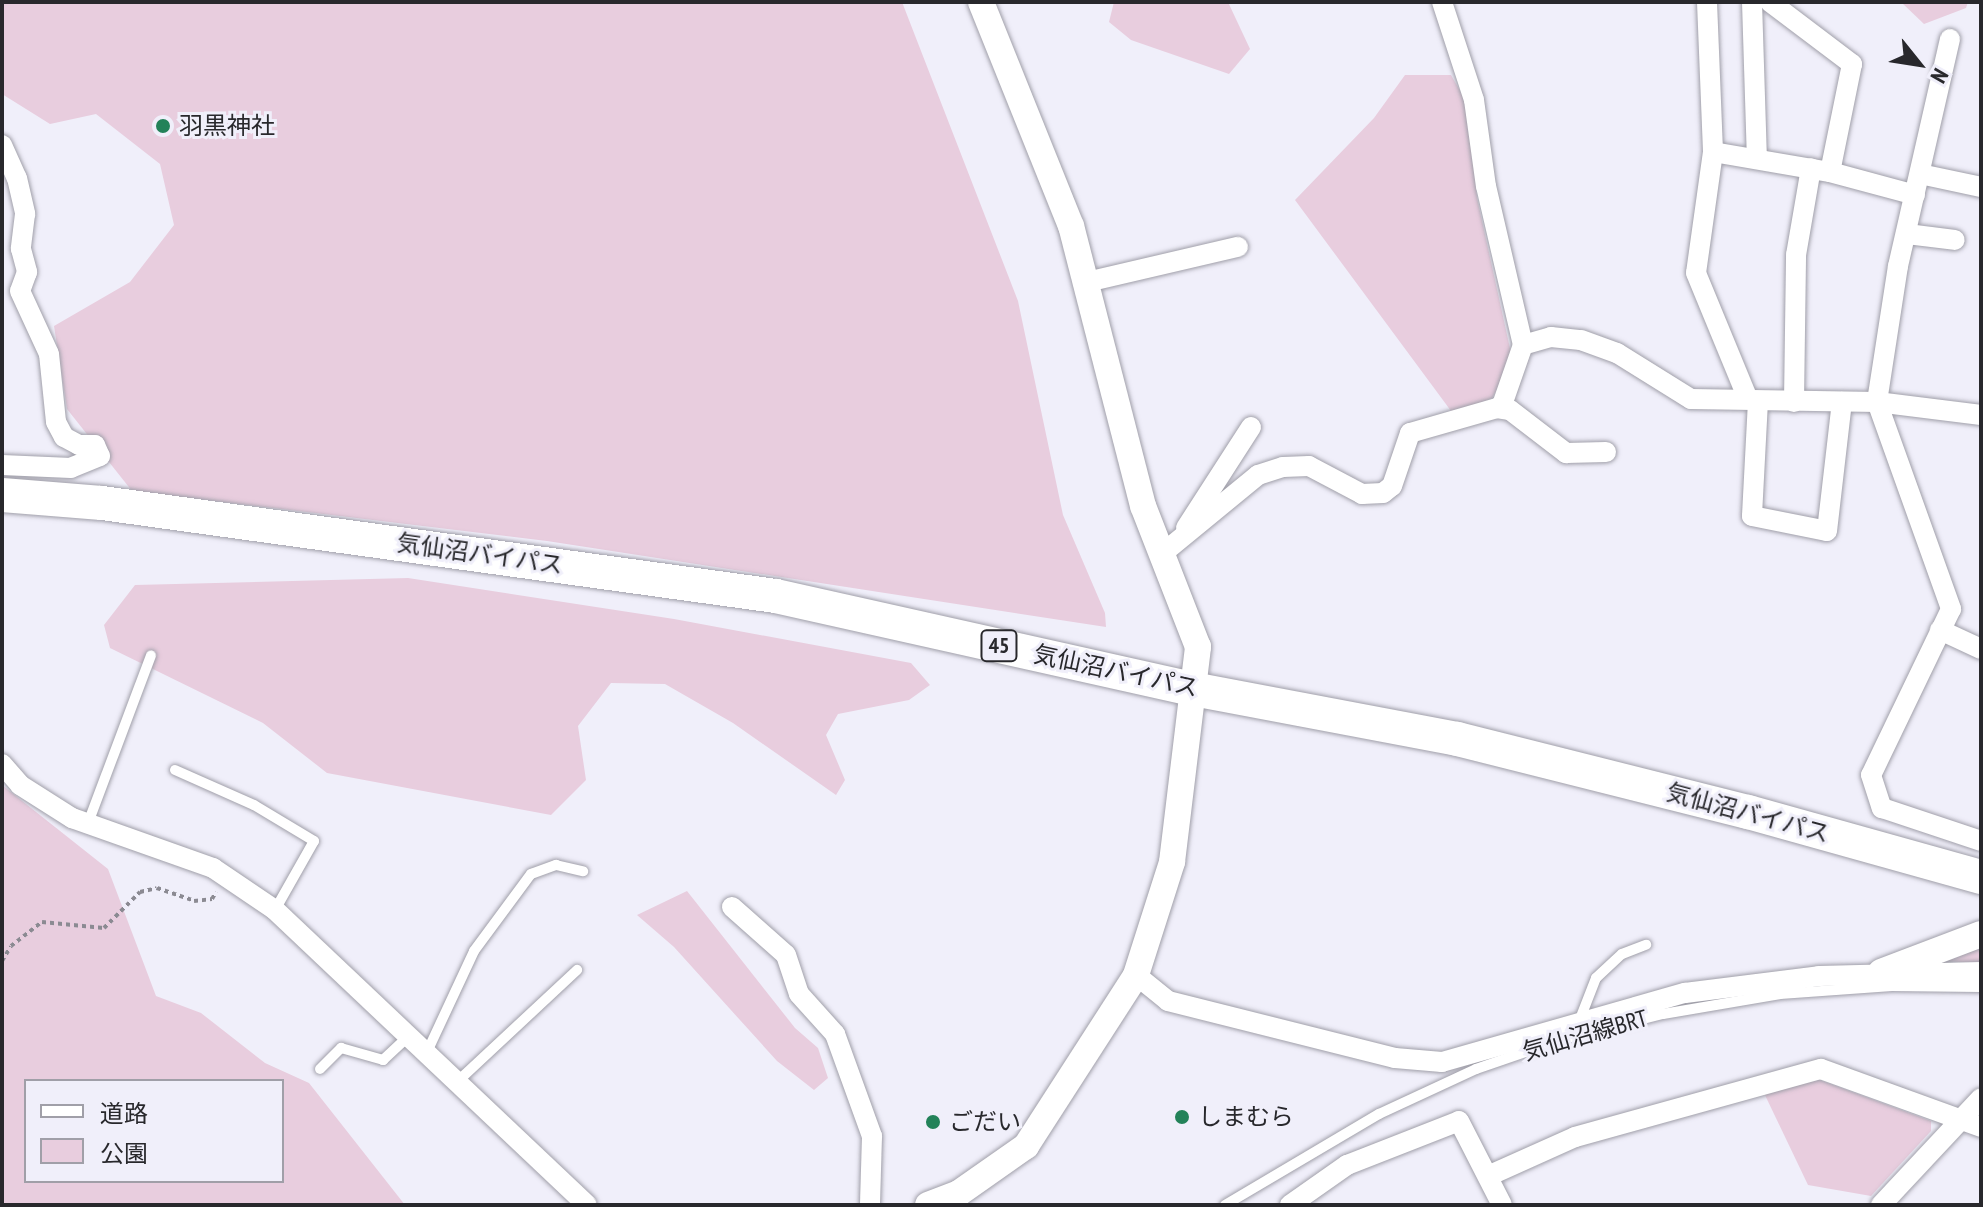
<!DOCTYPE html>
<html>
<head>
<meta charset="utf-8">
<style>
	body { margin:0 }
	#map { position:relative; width:1983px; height:1207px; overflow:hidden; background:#f0effa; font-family:"PT Sans Narrow","Noto Sans JP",sans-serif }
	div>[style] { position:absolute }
	.green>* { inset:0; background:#e8cdde }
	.path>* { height:4px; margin-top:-2px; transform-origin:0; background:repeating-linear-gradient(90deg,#8b8a92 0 4px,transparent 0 8px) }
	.roads { filter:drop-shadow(0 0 2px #a09fa9) drop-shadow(0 0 2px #a09fa9) }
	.service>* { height:10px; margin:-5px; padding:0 5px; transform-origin:5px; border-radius:5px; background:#fff }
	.minor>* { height:20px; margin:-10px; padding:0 10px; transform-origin:10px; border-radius:10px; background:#fff }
	.tertiary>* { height:26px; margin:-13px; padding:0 13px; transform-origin:13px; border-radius:13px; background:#fff }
	.trunk>* { height:34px; margin:-17px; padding:0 17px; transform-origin:17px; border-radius:17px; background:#fff }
	.dots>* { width:22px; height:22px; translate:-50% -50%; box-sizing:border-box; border:4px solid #f0effa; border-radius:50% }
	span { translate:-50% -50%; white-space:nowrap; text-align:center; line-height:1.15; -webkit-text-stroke:6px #f0effa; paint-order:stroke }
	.shield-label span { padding:2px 6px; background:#f0effa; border:2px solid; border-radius:6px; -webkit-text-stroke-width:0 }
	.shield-label { font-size:22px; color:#28282c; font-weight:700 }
	.poi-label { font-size:24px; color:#28282c }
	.left { translate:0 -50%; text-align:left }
	.street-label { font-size:24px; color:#28282c }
	.frame { position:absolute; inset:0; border:4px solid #28282c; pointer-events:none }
	.legend { position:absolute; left:24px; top:1079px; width:260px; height:104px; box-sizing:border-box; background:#f0effa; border:2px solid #a09fa8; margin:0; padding:10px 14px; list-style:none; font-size:24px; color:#28282c }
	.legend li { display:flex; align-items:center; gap:16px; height:40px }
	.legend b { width:40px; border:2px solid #a09fa8 }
	.north { position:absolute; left:1879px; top:24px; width:80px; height:80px; -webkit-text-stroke:6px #f0effa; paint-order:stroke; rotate:120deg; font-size:22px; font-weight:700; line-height:32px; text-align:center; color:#28282c }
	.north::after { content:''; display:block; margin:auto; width:28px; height:36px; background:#28282c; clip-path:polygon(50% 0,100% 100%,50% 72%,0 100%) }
</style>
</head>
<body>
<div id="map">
	<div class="green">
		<i style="clip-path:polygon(2px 2px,902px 2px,1018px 301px,1063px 515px,1105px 613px,1106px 627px,547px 541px,132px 491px,67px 409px,54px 326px,130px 282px,174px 225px,160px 164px,96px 114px,50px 124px,2px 94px)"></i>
		<i style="clip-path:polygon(1114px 2px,1228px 2px,1250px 49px,1229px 74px,1131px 40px,1109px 22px)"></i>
		<i style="clip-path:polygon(1901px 2px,1968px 2px,1966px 8px,1924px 24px)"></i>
		<i style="clip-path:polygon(1405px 75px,1451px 75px,1467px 103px,1477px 198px,1513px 362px,1492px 398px,1454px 415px,1295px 200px,1374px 118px)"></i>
		<i style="clip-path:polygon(408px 578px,674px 619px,911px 663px,930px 685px,909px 700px,838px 714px,826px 735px,845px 780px,836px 795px,733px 723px,665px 684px,611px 683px,578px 726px,586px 780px,551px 815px,327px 773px,263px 723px,110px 648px,104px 625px,135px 585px)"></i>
		<i style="clip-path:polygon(evenodd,2px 785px,108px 869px,156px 996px,201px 1013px,265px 1063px,309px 1083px,405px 1205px,2px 1205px,2px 785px,26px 1081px,282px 1081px,282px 1181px,26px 1181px,26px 1081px)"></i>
		<i style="clip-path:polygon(687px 891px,795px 1028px,818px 1048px,828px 1078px,814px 1090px,777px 1061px,674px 947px,637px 915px)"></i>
		<i style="clip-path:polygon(1981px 949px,1981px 963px,1943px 961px,1943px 953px)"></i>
		<i style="clip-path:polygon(1817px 1079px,1931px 1121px,1931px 1131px,1871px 1196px,1808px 1185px,1764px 1093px)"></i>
	</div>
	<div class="path">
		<i style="left:2px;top:961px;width:17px;rotate:-59deg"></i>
		<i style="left:11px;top:946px;width:39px;rotate:-38deg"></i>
		<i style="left:42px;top:922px;width:62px;rotate:5.5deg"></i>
		<i style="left:104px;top:928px;width:51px;rotate:-45deg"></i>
		<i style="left:140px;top:892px;width:17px;rotate:-13deg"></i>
		<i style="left:157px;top:888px;width:39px;rotate:19deg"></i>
		<i style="left:194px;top:901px;width:18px;rotate:-6deg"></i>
		<i style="left:212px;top:899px;width:8px;rotate:-60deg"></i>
	</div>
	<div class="roads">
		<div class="service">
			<i style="left:175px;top:770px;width:86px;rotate:23.9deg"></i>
			<i style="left:254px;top:805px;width:70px;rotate:31deg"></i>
			<i style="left:314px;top:841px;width:79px;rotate:119.5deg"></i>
			<i style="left:88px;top:823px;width:179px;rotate:-69.4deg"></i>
			<i style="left:1580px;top:1019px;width:44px;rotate:-68.7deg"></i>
			<i style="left:1596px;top:978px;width:35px;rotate:-43deg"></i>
			<i style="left:1622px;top:954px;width:26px;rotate:-21deg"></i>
			<i style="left:427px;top:1052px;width:111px;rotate:-65deg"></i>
			<i style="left:474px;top:951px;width:96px;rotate:-53.5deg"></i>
			<i style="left:531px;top:874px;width:27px;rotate:-20deg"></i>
			<i style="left:556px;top:865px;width:28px;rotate:13deg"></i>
			<i style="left:320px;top:1069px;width:30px;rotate:-45deg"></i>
			<i style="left:341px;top:1048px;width:44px;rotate:15.9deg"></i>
			<i style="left:383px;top:1060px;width:37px;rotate:-43deg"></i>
			<i style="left:458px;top:1081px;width:163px;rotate:-43deg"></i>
			<i style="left:1225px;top:1205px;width:179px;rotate:-30.6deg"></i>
			<i style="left:1379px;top:1114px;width:107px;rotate:-24.9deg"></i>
			<i style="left:1476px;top:1069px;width:89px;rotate:-19deg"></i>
			<i style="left:1560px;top:1040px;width:106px;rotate:-14.2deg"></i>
			<i style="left:1663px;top:1014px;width:119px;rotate:-9.7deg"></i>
			<i style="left:1780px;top:994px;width:112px;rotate:-4.1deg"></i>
			<i style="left:1892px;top:986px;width:89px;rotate:0.6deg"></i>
		</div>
		<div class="minor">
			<i style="left:1442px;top:2px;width:103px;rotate:71.9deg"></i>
			<i style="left:1474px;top:100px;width:87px;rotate:82.1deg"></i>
			<i style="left:1486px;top:186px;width:163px;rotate:76.9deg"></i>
			<i style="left:1707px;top:2px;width:150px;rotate:87.7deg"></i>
			<i style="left:1713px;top:152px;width:122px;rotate:98deg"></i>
			<i style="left:1696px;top:273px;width:136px;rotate:67.6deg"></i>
			<i style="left:1752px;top:2px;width:155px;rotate:88.2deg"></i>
			<i style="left:1770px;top:2px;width:103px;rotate:37.1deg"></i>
			<i style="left:1852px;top:64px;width:110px;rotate:101.5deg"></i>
			<i style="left:1950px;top:39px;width:233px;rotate:102.9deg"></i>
			<i style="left:1898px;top:266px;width:138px;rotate:98.8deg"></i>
			<i style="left:1877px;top:402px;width:220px;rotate:70.3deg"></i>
			<i style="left:1951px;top:609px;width:184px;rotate:115.7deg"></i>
			<i style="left:1871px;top:775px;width:35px;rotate:72deg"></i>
			<i style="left:1882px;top:808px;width:104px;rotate:18.4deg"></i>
			<i style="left:2px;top:145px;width:36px;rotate:66deg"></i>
			<i style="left:17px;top:178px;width:37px;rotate:77deg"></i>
			<i style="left:25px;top:214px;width:35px;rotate:97deg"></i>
			<i style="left:21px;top:249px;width:24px;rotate:75deg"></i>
			<i style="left:27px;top:272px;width:20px;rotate:110deg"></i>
			<i style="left:20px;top:291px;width:69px;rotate:65.3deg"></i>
			<i style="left:49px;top:354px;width:68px;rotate:84.1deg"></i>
			<i style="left:56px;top:422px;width:17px;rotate:62deg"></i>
			<i style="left:64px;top:437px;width:17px;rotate:28deg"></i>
			<i style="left:79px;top:445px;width:16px"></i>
			<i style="left:95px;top:445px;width:12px;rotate:66deg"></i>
			<i style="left:100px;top:456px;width:31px;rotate:158deg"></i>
			<i style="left:71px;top:468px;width:69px;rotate:-177.5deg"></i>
			<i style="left:1713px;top:152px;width:119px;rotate:9.7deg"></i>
			<i style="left:1830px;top:172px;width:88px;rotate:15.1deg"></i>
			<i style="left:1920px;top:174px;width:62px;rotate:12deg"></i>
			<i style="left:1907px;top:234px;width:48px;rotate:7.1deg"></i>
			<i style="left:1087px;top:282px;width:155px;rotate:-13.1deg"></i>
			<i style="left:1758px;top:401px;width:115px;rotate:93deg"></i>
			<i style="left:1752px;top:516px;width:76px;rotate:11.3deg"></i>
			<i style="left:1827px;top:531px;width:130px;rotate:-83.4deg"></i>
			<i style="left:1794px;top:402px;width:147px;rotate:-89.2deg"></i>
			<i style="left:1796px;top:255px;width:88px;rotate:-80.2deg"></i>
			<i style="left:1501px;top:408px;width:67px;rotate:-70.8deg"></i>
			<i style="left:1523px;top:345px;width:29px;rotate:-16deg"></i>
			<i style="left:1551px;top:337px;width:30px;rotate:6deg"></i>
			<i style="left:1581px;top:340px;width:38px;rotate:20deg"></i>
			<i style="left:1617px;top:353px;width:87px;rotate:31.9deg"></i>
			<i style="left:1691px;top:399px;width:186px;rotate:0.9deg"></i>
			<i style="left:1877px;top:402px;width:105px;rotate:7.1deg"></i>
			<i style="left:1186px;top:528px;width:120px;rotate:-57.2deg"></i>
			<i style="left:1163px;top:553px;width:123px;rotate:-39.4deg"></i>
			<i style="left:1258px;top:475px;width:26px;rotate:-18deg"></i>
			<i style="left:1283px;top:467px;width:26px;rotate:-2deg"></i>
			<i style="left:1309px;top:466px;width:60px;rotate:27.8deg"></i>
			<i style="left:1362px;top:494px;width:21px;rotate:-3deg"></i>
			<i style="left:1383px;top:493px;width:11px;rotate:-38deg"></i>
			<i style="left:1392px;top:486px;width:56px;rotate:-71.2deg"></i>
			<i style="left:1410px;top:433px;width:91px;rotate:-16deg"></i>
			<i style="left:1497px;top:408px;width:13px;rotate:9deg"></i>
			<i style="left:1510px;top:410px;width:71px;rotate:37.5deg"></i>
			<i style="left:1566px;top:453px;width:40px;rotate:-1.4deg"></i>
			<i style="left:1940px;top:630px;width:45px;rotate:24.9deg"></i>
			<i style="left:2px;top:764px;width:28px;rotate:49deg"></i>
			<i style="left:20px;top:785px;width:62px;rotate:32.4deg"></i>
			<i style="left:72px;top:818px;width:150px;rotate:19.5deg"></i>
			<i style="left:213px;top:868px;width:75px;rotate:34.1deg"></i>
			<i style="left:275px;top:910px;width:429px;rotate:43.4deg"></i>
			<i style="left:732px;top:907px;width:72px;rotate:41.6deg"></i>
			<i style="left:786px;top:955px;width:41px;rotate:71.6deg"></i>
			<i style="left:799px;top:994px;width:54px;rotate:48deg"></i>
			<i style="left:835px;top:1034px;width:109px;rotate:70.1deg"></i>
			<i style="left:872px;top:1136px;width:69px;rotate:91.7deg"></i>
			<i style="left:1136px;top:975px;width:41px;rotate:39.1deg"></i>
			<i style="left:1168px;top:1001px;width:234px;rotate:14.1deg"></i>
			<i style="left:1395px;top:1058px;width:47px;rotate:4.9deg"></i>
			<i style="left:1442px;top:1062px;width:253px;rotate:-15.9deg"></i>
			<i style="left:1685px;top:993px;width:135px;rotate:-7.2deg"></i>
			<i style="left:1819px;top:976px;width:162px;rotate:-1.4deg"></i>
			<i style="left:1488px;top:1176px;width:95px;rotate:-24.1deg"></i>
			<i style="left:1575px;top:1137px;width:255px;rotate:-15.5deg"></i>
			<i style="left:1821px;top:1069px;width:170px;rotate:19.9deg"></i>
			<i style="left:1290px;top:1205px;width:70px;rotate:-35.1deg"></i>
			<i style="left:1347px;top:1165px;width:120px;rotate:-21.4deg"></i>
			<i style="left:1459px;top:1121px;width:94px;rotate:62.9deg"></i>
			<i style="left:1881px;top:1205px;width:146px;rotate:-46.9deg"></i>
		</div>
		<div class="tertiary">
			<i style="left:1881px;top:972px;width:107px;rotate:-20.8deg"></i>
			<i style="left:928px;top:1205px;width:33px;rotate:-21deg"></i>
			<i style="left:959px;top:1193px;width:82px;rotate:-35deg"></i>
			<i style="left:1026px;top:1146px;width:203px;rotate:-57.2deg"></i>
			<i style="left:1136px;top:975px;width:119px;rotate:-72.3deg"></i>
			<i style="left:1172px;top:862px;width:217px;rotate:-83.1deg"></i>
			<i style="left:1198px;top:647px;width:151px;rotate:-111.3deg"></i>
			<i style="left:1143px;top:506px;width:289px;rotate:-104.4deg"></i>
			<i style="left:1071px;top:226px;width:241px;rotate:-111.9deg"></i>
		</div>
		<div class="trunk">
			<i style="left:2px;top:495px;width:100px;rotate:4.6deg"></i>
			<i style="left:102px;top:503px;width:680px;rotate:7.86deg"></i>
			<i style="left:776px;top:596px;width:427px;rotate:12.6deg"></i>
			<i style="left:1193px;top:689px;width:269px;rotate:10.7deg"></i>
			<i style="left:1457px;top:739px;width:300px;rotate:14.1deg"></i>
			<i style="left:1748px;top:812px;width:242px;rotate:15.6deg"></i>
		</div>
	</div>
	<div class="dots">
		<i style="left:163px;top:126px;background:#238259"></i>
		<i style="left:1182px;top:1117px;background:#238259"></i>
		<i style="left:933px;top:1122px;background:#238259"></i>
	</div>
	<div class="shield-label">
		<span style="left:999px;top:646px">45</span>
	</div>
	<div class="poi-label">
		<span class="left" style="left:179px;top:126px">羽黒神社</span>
		<span class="left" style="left:1198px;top:1117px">しまむら</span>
		<span class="left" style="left:949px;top:1122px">ごだい</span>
	</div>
	<div class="street-label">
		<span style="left:480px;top:554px;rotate:8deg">気仙沼バイパス</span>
		<span style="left:1116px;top:671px;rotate:12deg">気仙沼バイパス</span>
		<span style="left:1748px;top:813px;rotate:15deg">気仙沼バイパス</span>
		<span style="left:1585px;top:1035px;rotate:-16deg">気仙沼線BRT</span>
	</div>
	<div class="frame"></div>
	<ul class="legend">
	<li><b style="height:10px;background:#fff"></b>道路</li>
	<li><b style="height:22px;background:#e8cdde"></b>公園</li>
	</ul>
	<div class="north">N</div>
</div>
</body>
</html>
